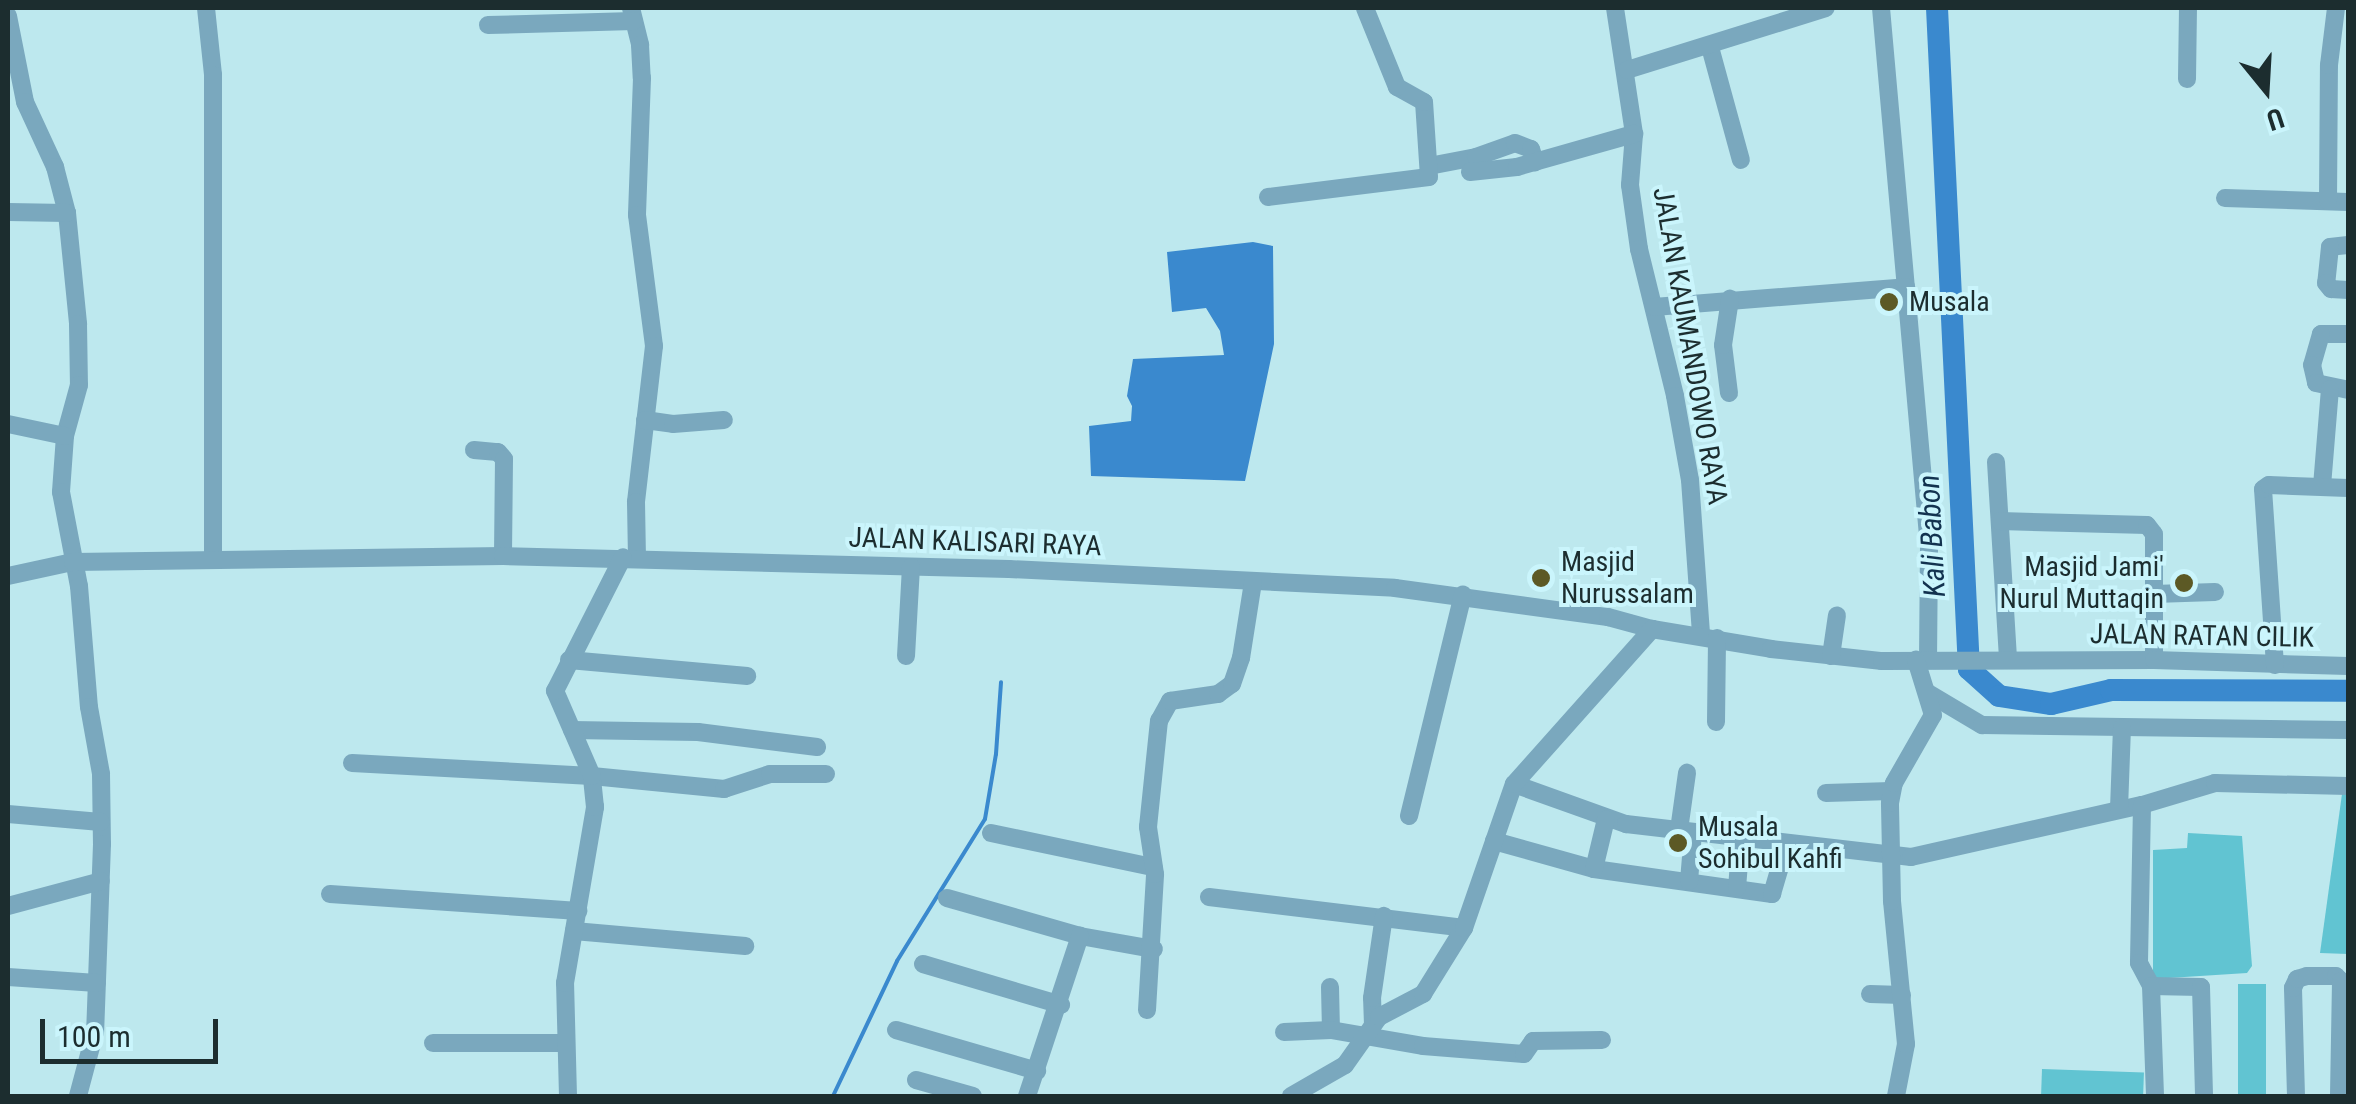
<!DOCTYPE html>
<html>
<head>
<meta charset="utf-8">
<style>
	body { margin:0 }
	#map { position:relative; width:2356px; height:1104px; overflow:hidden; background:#bde8ee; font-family:"Roboto Condensed",sans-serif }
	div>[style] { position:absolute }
	.green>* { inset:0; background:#61c4d2; transform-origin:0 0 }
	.water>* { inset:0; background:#3a89ce }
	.stream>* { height:4px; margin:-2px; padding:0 2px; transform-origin:2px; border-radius:2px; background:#3a89ce }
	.river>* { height:22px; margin:-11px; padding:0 11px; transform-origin:11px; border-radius:11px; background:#3a89ce }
	.minor>* { height:18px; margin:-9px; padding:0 9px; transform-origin:9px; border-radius:9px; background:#7aa8be }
	.dots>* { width:28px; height:28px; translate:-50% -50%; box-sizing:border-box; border:5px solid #caf5fc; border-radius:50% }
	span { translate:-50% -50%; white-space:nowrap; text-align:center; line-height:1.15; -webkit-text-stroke:8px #caf5fc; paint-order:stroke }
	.poi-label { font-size:28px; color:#1c2d2f }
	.left { translate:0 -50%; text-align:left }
	.right { translate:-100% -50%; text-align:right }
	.street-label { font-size:28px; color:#1c2d2f }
	.water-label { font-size:30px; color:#12324f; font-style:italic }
	.frame { position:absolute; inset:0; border:10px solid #1c2d2f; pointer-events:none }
	.north { position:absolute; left:2216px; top:40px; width:100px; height:100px; -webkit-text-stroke:8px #caf5fc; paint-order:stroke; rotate:162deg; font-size:28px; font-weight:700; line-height:40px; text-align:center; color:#1c2d2f }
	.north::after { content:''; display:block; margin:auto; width:35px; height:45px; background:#1c2d2f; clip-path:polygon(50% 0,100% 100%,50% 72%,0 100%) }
	.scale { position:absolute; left:40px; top:1019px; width:178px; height:45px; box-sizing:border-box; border:5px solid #1c2d2f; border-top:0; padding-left:12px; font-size:30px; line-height:35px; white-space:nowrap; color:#1c2d2f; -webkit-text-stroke:8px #caf5fc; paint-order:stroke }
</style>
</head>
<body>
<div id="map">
	<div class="green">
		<i style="clip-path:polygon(2342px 794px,2348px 795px,2348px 954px,2320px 953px)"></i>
		<i style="clip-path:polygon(2188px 833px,2242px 836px,2252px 966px,2247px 973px,2153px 979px,2153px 850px,2187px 848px)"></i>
		<i style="left:2238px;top:984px;width:28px;height:112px"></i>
		<i style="left:2042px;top:1069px;width:102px;height:27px;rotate:2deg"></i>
	</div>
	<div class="water">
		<i style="clip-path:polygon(1253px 242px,1273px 246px,1274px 344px,1245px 481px,1091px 476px,1089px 426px,1131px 421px,1132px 406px,1127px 396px,1133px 359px,1224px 355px,1220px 331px,1206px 308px,1172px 312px,1167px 252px)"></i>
	</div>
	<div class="stream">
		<i style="left:833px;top:1096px;width:149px;rotate:-64.6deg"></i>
		<i style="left:897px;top:961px;width:167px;rotate:-58.2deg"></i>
		<i style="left:985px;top:819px;width:66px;rotate:-80.4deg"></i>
		<i style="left:996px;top:754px;width:72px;rotate:-86deg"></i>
	</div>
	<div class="river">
		<i style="left:1937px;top:8px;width:662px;rotate:87.23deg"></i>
		<i style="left:1969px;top:669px;width:40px;rotate:42deg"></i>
		<i style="left:1999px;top:696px;width:53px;rotate:8.7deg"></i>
		<i style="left:2051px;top:704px;width:62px;rotate:-13.1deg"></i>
		<i style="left:2111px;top:690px;width:237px;rotate:0.2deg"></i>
	</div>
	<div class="minor">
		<i style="left:206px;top:8px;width:67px;rotate:84deg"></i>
		<i style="left:213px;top:75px;width:485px;rotate:90deg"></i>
		<i style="left:631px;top:8px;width:38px;rotate:76deg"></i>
		<i style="left:640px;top:45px;width:33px;rotate:87deg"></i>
		<i style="left:642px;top:78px;width:137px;rotate:92.1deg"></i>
		<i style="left:637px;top:215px;width:132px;rotate:82.6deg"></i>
		<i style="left:654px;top:346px;width:157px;rotate:96.6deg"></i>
		<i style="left:636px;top:502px;width:55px;rotate:89deg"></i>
		<i style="left:1615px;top:8px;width:127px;rotate:81.4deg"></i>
		<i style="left:1634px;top:134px;width:51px;rotate:94.5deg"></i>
		<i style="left:1630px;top:185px;width:65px;rotate:82deg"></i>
		<i style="left:1639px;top:249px;width:151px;rotate:76.2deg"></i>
		<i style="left:1675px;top:396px;width:85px;rotate:79.9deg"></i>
		<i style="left:1690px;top:480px;width:155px;rotate:85.9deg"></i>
		<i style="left:1881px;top:8px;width:541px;rotate:84.91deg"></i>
		<i style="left:1929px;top:547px;width:113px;rotate:90.5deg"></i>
		<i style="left:8px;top:16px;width:88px;rotate:78.8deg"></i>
		<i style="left:25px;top:102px;width:72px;rotate:65.2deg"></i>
		<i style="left:55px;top:167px;width:48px;rotate:75.4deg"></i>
		<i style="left:67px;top:213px;width:112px;rotate:84.3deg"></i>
		<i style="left:78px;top:324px;width:61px;rotate:89.1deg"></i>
		<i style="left:79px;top:385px;width:53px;rotate:105.4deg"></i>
		<i style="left:65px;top:436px;width:56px;rotate:94.1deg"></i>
		<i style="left:61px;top:492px;width:96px;rotate:79.2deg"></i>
		<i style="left:79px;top:586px;width:121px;rotate:85.3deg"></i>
		<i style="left:89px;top:707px;width:68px;rotate:79.8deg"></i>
		<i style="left:101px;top:774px;width:70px;rotate:89.2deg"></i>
		<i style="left:102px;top:844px;width:188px;rotate:92.1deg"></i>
		<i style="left:95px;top:1032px;width:66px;rotate:104.9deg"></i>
		<i style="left:488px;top:25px;width:146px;rotate:-1.6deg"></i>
		<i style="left:1710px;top:47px;width:117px;rotate:74.7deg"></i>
		<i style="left:1627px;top:70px;width:208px;rotate:-17.3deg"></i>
		<i style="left:2187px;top:79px;width:71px;rotate:-89.2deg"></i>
		<i style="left:1429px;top:166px;width:48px;rotate:-10.8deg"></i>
		<i style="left:1476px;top:157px;width:41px;rotate:-19.7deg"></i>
		<i style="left:1515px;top:143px;width:17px;rotate:21deg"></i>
		<i style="left:1531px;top:149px;width:14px;rotate:73deg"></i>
		<i style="left:1470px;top:172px;width:47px;rotate:-6.1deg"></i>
		<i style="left:1517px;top:167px;width:122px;rotate:-15.8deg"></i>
		<i style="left:1268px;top:197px;width:162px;rotate:-7.1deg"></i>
		<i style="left:1429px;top:177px;width:75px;rotate:-93.8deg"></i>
		<i style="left:1424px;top:102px;width:31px;rotate:-151deg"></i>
		<i style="left:1397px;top:87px;width:85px;rotate:-112.1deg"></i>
		<i style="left:2225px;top:198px;width:123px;rotate:1.9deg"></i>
		<i style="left:2328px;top:201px;width:136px;rotate:-89.6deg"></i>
		<i style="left:2329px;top:65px;width:57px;rotate:-83deg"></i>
		<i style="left:8px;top:212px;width:59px;rotate:1deg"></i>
		<i style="left:2348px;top:245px;width:18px;rotate:174deg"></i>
		<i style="left:2330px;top:247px;width:36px;rotate:96deg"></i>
		<i style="left:2326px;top:283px;width:8px;rotate:50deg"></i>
		<i style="left:2331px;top:289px;width:17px;rotate:3deg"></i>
		<i style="left:1654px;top:307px;width:253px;rotate:-4.5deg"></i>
		<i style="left:2348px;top:334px;width:27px;rotate:180deg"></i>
		<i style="left:2321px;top:334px;width:32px;rotate:106deg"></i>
		<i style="left:2312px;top:365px;width:18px;rotate:77deg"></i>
		<i style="left:2316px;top:383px;width:33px;rotate:12deg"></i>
		<i style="left:1729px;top:393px;width:48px;rotate:-97.1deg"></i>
		<i style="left:1723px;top:345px;width:47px;rotate:-81.3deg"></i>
		<i style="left:645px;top:420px;width:28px;rotate:8deg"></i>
		<i style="left:673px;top:424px;width:51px;rotate:-4.5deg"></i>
		<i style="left:8px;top:424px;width:58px;rotate:11.9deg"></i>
		<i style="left:474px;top:450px;width:24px;rotate:5deg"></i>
		<i style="left:498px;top:452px;width:9px;rotate:49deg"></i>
		<i style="left:504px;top:459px;width:97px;rotate:90.6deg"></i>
		<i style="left:1996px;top:462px;width:198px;rotate:86.5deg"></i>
		<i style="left:2322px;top:486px;width:97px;rotate:-85.3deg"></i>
		<i style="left:2000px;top:521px;width:147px;rotate:1.6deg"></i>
		<i style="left:2147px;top:525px;width:11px;rotate:52deg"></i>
		<i style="left:2154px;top:534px;width:126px;rotate:90deg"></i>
		<i style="left:8px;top:576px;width:66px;rotate:-12.2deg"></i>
		<i style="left:73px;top:562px;width:430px;rotate:-0.8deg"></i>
		<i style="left:503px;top:556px;width:506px;rotate:1.47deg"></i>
		<i style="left:1009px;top:569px;width:386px;rotate:2.8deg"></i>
		<i style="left:1395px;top:588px;width:215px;rotate:7.8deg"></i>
		<i style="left:1608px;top:617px;width:46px;rotate:15.3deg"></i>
		<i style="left:1652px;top:629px;width:121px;rotate:9.5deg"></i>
		<i style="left:1771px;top:649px;width:112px;rotate:6.2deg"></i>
		<i style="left:1882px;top:661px;width:272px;rotate:-0.2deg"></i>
		<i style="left:2154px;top:660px;width:194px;rotate:1.8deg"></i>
		<i style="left:2154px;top:594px;width:61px;rotate:-1.9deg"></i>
		<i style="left:906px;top:656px;width:89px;rotate:-86.8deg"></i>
		<i style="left:1831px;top:656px;width:41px;rotate:-81.7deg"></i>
		<i style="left:569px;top:660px;width:179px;rotate:5.1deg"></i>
		<i style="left:2275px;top:665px;width:176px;rotate:-93.9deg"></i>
		<i style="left:2263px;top:489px;width:7px;rotate:-34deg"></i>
		<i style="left:2269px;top:485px;width:79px;rotate:2.2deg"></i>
		<i style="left:1928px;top:693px;width:63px;rotate:30.7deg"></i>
		<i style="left:1982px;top:725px;width:366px;rotate:0.8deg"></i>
		<i style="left:1716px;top:722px;width:84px;rotate:-89.3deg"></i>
		<i style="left:572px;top:730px;width:126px;rotate:0.9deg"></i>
		<i style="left:698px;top:732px;width:120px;rotate:7.2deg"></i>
		<i style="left:352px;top:763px;width:240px;rotate:3.1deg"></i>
		<i style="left:592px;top:776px;width:133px;rotate:5.6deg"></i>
		<i style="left:724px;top:789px;width:48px;rotate:-18.1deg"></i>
		<i style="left:770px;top:774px;width:56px"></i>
		<i style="left:1514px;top:784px;width:119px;rotate:19.7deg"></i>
		<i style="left:1626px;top:824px;width:287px;rotate:6.6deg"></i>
		<i style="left:1911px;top:857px;width:237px;rotate:-12.7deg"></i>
		<i style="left:2142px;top:805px;width:76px;rotate:-16.8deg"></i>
		<i style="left:2215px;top:783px;width:133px;rotate:1.3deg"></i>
		<i style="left:1826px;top:793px;width:65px;rotate:-1.8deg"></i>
		<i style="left:2142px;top:805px;width:158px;rotate:91.1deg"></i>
		<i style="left:2139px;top:963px;width:26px;rotate:62deg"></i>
		<i style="left:2119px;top:809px;width:81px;rotate:-87.9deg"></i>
		<i style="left:8px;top:814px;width:93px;rotate:4.9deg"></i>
		<i style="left:1409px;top:816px;width:228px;rotate:-76.3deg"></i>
		<i style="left:1679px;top:830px;width:58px;rotate:-82deg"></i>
		<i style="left:991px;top:833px;width:166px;rotate:11.9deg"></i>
		<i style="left:1494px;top:841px;width:104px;rotate:15.6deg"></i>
		<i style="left:1594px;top:869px;width:180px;rotate:8deg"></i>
		<i style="left:1772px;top:894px;width:53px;rotate:-73.6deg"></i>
		<i style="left:1594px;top:869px;width:51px;rotate:-76.5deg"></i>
		<i style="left:1689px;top:881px;width:49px;rotate:-85.3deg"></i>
		<i style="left:1737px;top:888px;width:50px;rotate:-85.4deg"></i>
		<i style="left:330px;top:894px;width:249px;rotate:3.9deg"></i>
		<i style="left:1209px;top:897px;width:257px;rotate:6.9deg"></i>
		<i style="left:947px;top:898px;width:138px;rotate:15.9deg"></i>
		<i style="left:1080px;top:936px;width:75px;rotate:10deg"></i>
		<i style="left:8px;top:906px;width:96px;rotate:-15deg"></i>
		<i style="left:574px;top:931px;width:172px;rotate:5deg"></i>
		<i style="left:923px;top:964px;width:144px;rotate:16.5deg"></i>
		<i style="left:8px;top:977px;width:89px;rotate:3.9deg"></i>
		<i style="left:2151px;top:986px;width:50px;rotate:1.1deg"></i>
		<i style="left:2201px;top:987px;width:109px;rotate:88.4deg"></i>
		<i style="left:2151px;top:986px;width:110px;rotate:87.9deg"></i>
		<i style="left:1330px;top:987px;width:43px;rotate:88.7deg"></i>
		<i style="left:1870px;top:994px;width:32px;rotate:2deg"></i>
		<i style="left:1147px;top:1010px;width:136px;rotate:-86.6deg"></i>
		<i style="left:1155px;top:874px;width:48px;rotate:-98.5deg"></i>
		<i style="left:1148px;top:827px;width:107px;rotate:-84.1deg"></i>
		<i style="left:1159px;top:721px;width:23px;rotate:-61deg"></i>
		<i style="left:1170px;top:701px;width:49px;rotate:-8.3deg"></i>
		<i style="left:1218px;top:694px;width:17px;rotate:-36deg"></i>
		<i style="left:1232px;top:684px;width:28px;rotate:-71deg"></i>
		<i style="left:1241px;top:658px;width:77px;rotate:-81deg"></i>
		<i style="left:1373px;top:1025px;width:27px;rotate:-92deg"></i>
		<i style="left:1372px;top:998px;width:83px;rotate:-81.7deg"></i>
		<i style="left:896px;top:1030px;width:147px;rotate:16.2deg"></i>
		<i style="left:1284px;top:1032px;width:47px;rotate:-2.4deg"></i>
		<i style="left:1331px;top:1030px;width:93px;rotate:9.9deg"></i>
		<i style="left:1423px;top:1046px;width:101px;rotate:4.5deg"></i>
		<i style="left:1524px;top:1054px;width:16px;rotate:-55deg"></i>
		<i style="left:1533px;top:1041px;width:69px;rotate:-0.8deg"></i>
		<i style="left:433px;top:1043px;width:133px"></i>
		<i style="left:916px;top:1080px;width:59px;rotate:15.7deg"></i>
		<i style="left:568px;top:1096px;width:113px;rotate:-91.5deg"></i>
		<i style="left:565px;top:983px;width:179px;rotate:-80.3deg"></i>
		<i style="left:595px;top:807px;width:31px;rotate:-96deg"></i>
		<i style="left:592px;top:776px;width:93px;rotate:-113.5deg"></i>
		<i style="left:555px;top:691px;width:150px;rotate:-63.1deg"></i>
		<i style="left:1027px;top:1096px;width:169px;rotate:-71.7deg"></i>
		<i style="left:1291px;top:1096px;width:62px;rotate:-29.9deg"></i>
		<i style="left:1345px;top:1065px;width:59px;rotate:-54.7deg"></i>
		<i style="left:1379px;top:1017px;width:50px;rotate:-27.6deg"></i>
		<i style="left:1423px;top:994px;width:78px;rotate:-58.2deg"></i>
		<i style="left:1464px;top:928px;width:152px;rotate:-70.9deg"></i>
		<i style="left:1514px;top:784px;width:208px;rotate:-48.3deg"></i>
		<i style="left:1896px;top:1096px;width:53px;rotate:-79.1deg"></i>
		<i style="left:1906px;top:1044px;width:144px;rotate:-95.6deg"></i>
		<i style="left:1892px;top:901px;width:98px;rotate:-91.2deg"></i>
		<i style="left:1890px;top:803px;width:20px;rotate:-79deg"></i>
		<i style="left:1894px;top:783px;width:78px;rotate:-60.2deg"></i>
		<i style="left:1933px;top:715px;width:58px;rotate:-107.2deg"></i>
		<i style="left:2296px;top:1096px;width:108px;rotate:-91.6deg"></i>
		<i style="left:2293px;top:988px;width:10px;rotate:-66deg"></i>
		<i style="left:2297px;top:979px;width:10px;rotate:-17deg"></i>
		<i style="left:2307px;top:976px;width:29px"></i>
		<i style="left:2336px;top:976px;width:7px;rotate:45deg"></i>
		<i style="left:2341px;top:981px;width:115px;rotate:91deg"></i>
	</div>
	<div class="dots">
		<i style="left:1889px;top:302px;background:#5c5925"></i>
		<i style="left:1541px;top:578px;background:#5c5925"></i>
		<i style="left:2184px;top:583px;background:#5c5925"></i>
		<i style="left:1678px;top:843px;background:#5c5925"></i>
	</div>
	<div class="poi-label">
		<span class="left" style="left:1909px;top:302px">Musala</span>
		<span class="left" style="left:1561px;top:578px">Masjid<br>Nurussalam</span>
		<span class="right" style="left:2164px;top:583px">Masjid Jami'<br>Nurul Muttaqin</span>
		<span class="left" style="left:1698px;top:843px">Musala<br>Sohibul Kahfi</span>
	</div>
	<div class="street-label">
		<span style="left:1690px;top:346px;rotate:80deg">JALAN KAUMANDOWO RAYA</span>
		<span style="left:975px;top:542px;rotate:2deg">JALAN KALISARI RAYA</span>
		<span style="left:2202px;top:636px;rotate:1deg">JALAN RATAN CILIK</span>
	</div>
	<div class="water-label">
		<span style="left:1932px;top:536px;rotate:-93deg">Kali Babon</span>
	</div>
	<div class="frame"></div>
	<div class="north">U</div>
	<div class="scale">100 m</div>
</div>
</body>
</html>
